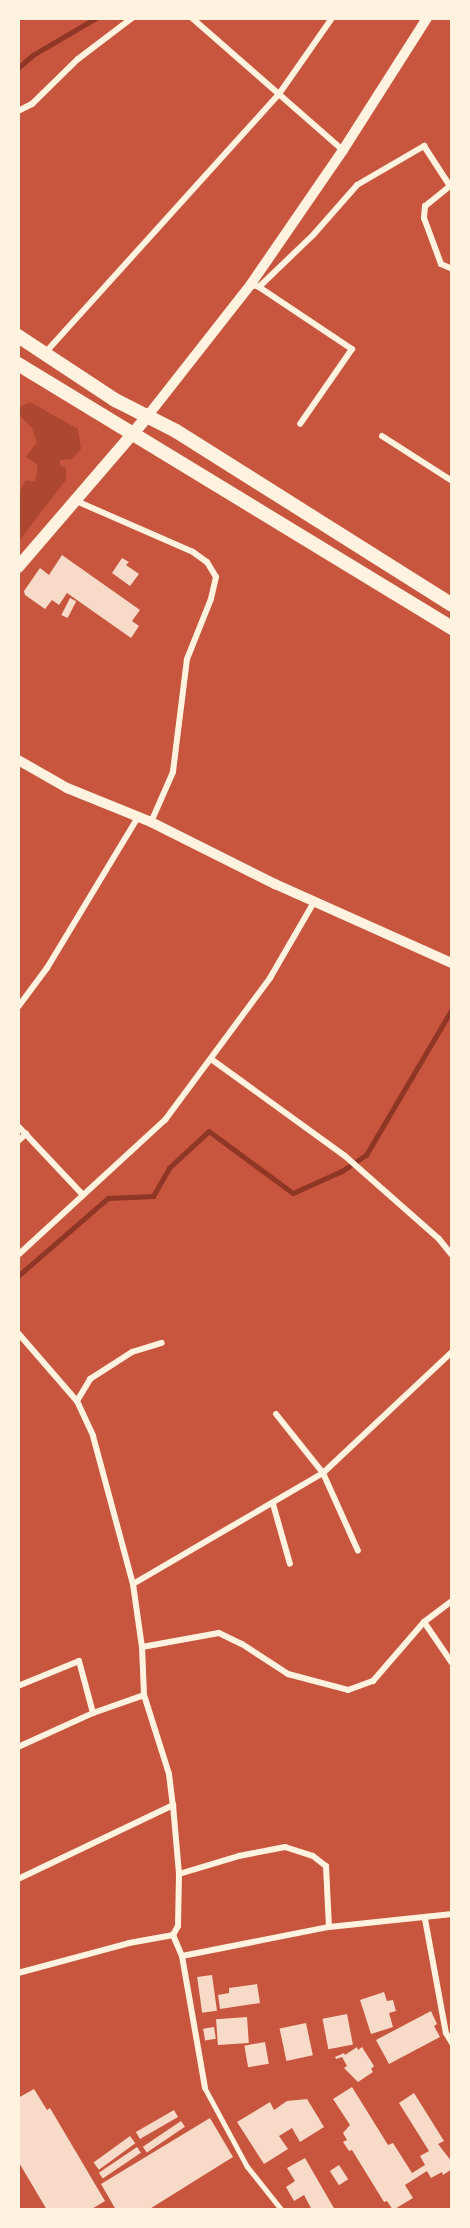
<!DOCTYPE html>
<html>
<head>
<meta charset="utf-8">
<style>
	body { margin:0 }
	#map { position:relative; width:470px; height:2228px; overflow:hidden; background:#c8553d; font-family:"Noto Sans",sans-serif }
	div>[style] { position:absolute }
	.green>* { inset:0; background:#ae4732 }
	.stream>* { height:4.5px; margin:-2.25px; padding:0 2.25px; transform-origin:2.25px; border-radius:2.25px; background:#8f3625 }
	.building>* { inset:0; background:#f7dbc8; transform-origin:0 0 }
	.service>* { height:4.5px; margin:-2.25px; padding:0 2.25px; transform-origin:2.25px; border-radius:2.25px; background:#fff3e0 }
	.minor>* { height:6px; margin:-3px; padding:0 3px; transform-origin:3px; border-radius:3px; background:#fff3e0 }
	.tertiary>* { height:10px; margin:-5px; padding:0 5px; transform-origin:5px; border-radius:5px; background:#fff3e0 }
	.secondary>* { height:12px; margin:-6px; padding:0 6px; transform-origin:6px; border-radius:6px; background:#fff3e0 }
	.primary>* { height:14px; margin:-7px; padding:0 7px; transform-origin:7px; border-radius:7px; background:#fff3e0 }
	span { translate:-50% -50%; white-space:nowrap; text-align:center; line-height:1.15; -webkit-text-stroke:4.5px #fff3e0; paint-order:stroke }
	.frame { position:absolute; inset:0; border:20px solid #fff3e0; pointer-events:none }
</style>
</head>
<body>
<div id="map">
	<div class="green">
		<i style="clip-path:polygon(30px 402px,78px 429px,81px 449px,72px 459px,60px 460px,60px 465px,66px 468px,66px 480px,18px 542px,18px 494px,26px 480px,35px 482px,38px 465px,26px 457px,37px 442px,32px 428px,18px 414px,18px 408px)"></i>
	</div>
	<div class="stream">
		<i style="left:18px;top:68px;width:20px;rotate:-41deg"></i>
		<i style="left:33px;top:55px;width:73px;rotate:-30.4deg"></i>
		<i style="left:18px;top:1276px;width:119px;rotate:-40.9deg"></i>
		<i style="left:108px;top:1198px;width:45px;rotate:-2.5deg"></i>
		<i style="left:153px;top:1196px;width:32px;rotate:-60deg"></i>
		<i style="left:169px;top:1168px;width:54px;rotate:-42.8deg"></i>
		<i style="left:209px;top:1131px;width:104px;rotate:36.4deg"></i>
		<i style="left:293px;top:1193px;width:54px;rotate:-24.2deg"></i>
		<i style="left:342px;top:1171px;width:29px;rotate:-34deg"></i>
		<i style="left:366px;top:1155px;width:169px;rotate:-59.5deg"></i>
	</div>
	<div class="building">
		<i style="clip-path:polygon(62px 555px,140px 610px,132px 621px,139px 626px,131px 638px,67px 593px,59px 605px,52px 600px,45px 609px,25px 595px,24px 591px,40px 568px,49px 575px)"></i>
		<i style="clip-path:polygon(122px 558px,129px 562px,126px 565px,139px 574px,130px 586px,112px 573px)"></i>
		<i style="left:70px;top:598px;width:7px;height:19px;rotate:27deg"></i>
		<i style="left:212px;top:1975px;width:36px;height:15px;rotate:82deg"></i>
		<i style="clip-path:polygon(257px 1984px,260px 2003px,220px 2009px,218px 1995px,229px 1993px,229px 1988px)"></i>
		<i style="clip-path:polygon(384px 1992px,387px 2001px,393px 2000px,396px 2011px,389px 2013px,393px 2027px,371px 2034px,360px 2000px)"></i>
		<i style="clip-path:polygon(431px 2011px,437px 2024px,434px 2026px,440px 2037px,389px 2064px,376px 2040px)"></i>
		<i style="left:347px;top:2014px;width:31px;height:25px;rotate:79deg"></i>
		<i style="left:247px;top:2017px;width:26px;height:31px;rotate:86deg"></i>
		<i style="left:306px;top:2023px;width:33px;height:27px;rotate:78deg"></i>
		<i style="left:214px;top:2027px;width:12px;height:11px;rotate:81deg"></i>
		<i style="left:265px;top:2042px;width:22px;height:21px;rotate:80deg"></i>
		<i style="clip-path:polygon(357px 2047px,358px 2050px,362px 2047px,374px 2066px,371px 2069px,373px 2072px,358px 2082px,344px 2068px,347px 2066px,342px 2057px,336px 2059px,335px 2057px,344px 2053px,345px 2055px)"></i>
		<i style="clip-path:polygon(352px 2087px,388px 2145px,393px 2143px,412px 2173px,425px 2165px,420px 2156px,429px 2151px,399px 2103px,414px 2093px,444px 2141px,438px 2144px,452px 2162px,452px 2169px,443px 2175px,442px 2172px,431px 2178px,427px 2171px,405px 2185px,413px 2198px,393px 2210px,387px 2201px,384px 2202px,352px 2150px,349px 2151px,343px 2142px,347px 2140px,343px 2133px,350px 2125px,333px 2099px)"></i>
		<i style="clip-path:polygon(34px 2089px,47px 2110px,50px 2108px,105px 2201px,90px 2210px,47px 2210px,18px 2161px,18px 2098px)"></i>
		<i style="clip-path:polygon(307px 2099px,324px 2127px,300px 2142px,292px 2128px,279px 2136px,288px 2149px,264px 2164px,237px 2122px,270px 2102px,274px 2110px,287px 2101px)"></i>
		<i style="left:174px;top:2110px;width:8px;height:44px;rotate:60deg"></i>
		<i style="clip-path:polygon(210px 2118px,233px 2157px,148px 2210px,116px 2210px,101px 2184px)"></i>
		<i style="left:181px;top:2121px;width:7px;height:46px;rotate:56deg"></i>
		<i style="left:130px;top:2136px;width:9px;height:45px;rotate:54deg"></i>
		<i style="left:137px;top:2147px;width:7px;height:46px;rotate:56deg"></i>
		<i style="clip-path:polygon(305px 2158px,335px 2210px,312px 2210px,304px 2195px,294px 2201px,286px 2187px,295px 2181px,287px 2168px)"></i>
		<i style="left:339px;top:2165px;width:17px;height:11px;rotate:57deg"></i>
	</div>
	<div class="service">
		<i style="left:205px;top:2088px;width:89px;rotate:61.7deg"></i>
		<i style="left:247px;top:2166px;width:56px;rotate:51.5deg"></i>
	</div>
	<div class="minor">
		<i style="left:192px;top:18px;width:201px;rotate:41.2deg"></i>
		<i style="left:18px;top:111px;width:16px;rotate:-27deg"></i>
		<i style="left:32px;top:104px;width:64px;rotate:-44.4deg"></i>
		<i style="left:78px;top:59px;width:68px;rotate:-37.2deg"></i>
		<i style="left:251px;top:284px;width:9px;rotate:21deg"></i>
		<i style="left:259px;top:287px;width:76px;rotate:-43.9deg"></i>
		<i style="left:314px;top:234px;width:65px;rotate:-48.7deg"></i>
		<i style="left:357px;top:185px;width:78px;rotate:-30.2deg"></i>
		<i style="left:424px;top:146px;width:48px;rotate:57deg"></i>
		<i style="left:450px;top:186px;width:32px;rotate:141deg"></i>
		<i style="left:425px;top:206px;width:12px;rotate:95deg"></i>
		<i style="left:424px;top:218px;width:49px;rotate:69.7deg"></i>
		<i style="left:441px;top:264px;width:12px;rotate:24deg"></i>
		<i style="left:259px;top:287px;width:112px;rotate:33.7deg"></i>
		<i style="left:352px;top:349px;width:91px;rotate:124.7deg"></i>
		<i style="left:45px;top:353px;width:349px;rotate:-47.9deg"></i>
		<i style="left:279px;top:94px;width:93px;rotate:-55.1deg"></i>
		<i style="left:382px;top:436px;width:83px;rotate:32.7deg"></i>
		<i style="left:74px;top:500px;width:130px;rotate:23.6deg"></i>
		<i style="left:193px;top:552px;width:17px;rotate:36deg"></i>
		<i style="left:207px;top:562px;width:17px;rotate:59deg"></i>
		<i style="left:216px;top:577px;width:23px;rotate:103deg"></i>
		<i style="left:211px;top:599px;width:65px;rotate:111.8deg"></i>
		<i style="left:187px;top:659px;width:114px;rotate:97.1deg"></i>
		<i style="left:173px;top:772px;width:55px;rotate:113.7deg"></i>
		<i style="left:18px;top:1007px;width:49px;rotate:-53.4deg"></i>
		<i style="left:47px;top:968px;width:176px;rotate:-58.9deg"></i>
		<i style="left:211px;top:1059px;width:165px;rotate:35.9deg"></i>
		<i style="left:345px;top:1156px;width:125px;rotate:41.4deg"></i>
		<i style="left:439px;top:1239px;width:21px;rotate:51deg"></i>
		<i style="left:18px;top:1126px;width:95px;rotate:46.7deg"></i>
		<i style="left:18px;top:1141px;width:11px;rotate:-41deg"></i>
		<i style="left:18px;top:1255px;width:200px;rotate:-42.6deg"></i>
		<i style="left:165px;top:1120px;width:177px;rotate:-53.5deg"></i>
		<i style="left:270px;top:978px;width:88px;rotate:-59.9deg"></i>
		<i style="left:18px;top:1333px;width:90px;rotate:49.1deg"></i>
		<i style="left:77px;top:1401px;width:38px;rotate:65deg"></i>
		<i style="left:93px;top:1436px;width:153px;rotate:74.9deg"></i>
		<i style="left:133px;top:1584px;width:64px;rotate:81.9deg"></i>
		<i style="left:142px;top:1647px;width:48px;rotate:87.6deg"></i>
		<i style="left:144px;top:1695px;width:83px;rotate:72.4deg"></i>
		<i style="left:169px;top:1774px;width:31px;rotate:83deg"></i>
		<i style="left:173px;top:1805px;width:69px;rotate:85deg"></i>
		<i style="left:179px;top:1874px;width:52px;rotate:91.1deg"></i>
		<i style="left:178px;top:1926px;width:10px;rotate:119deg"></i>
		<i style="left:173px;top:1935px;width:23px;rotate:67deg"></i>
		<i style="left:182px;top:1956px;width:134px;rotate:80.1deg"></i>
		<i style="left:77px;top:1401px;width:26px;rotate:-59deg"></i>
		<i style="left:90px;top:1379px;width:50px;rotate:-32.7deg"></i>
		<i style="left:132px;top:1352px;width:31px;rotate:-17deg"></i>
		<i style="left:276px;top:1414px;width:75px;rotate:51.5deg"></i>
		<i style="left:323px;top:1473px;width:85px;rotate:65.8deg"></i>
		<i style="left:273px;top:1504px;width:62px;rotate:74.2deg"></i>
		<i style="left:133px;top:1584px;width:220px;rotate:-30.3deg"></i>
		<i style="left:323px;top:1473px;width:177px;rotate:-43.2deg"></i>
		<i style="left:424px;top:1622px;width:50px;rotate:55.7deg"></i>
		<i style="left:142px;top:1647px;width:78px;rotate:-10.3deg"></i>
		<i style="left:219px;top:1633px;width:25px;rotate:26deg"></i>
		<i style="left:242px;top:1644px;width:55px;rotate:33.1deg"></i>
		<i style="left:288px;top:1674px;width:62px;rotate:14.9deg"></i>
		<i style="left:348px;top:1690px;width:27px;rotate:-20deg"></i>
		<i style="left:373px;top:1681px;width:78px;rotate:-49.2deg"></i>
		<i style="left:424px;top:1622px;width:35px;rotate:-37deg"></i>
		<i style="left:18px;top:1686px;width:66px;rotate:-22.3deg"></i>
		<i style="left:79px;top:1661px;width:54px;rotate:74.9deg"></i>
		<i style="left:18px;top:1747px;width:82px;rotate:-24.4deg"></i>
		<i style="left:93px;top:1713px;width:54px;rotate:-19.4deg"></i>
		<i style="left:179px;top:1874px;width:63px;rotate:-16.7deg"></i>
		<i style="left:239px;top:1856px;width:47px;rotate:-11.1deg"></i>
		<i style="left:285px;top:1847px;width:29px;rotate:18deg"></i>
		<i style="left:313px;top:1856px;width:16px;rotate:38deg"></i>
		<i style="left:326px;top:1866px;width:61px;rotate:87.2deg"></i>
		<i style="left:18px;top:1879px;width:172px;rotate:-25.5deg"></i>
		<i style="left:425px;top:1919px;width:116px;rotate:79.6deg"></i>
		<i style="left:446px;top:2033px;width:12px;rotate:59deg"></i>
		<i style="left:182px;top:1956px;width:150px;rotate:-11.2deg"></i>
		<i style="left:329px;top:1927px;width:124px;rotate:-6deg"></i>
		<i style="left:18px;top:1973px;width:115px;rotate:-15.1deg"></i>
		<i style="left:129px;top:1943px;width:45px;rotate:-10.3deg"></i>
	</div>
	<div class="tertiary">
		<i style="left:146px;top:418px;width:170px;rotate:-51.9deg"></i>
		<i style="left:251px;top:284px;width:163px;rotate:-55.5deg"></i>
		<i style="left:343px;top:150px;width:156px;rotate:-57.5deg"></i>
		<i style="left:18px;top:760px;width:56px;rotate:29.7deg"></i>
		<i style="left:67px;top:788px;width:91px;rotate:22deg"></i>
		<i style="left:151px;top:822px;width:139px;rotate:26.6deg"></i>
		<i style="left:275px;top:884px;width:194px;rotate:24.1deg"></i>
	</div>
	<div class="secondary">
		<i style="left:18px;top:567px;width:196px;rotate:-49.3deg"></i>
	</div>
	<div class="primary">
		<i style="left:18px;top:336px;width:116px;rotate:33.4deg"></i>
		<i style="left:115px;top:400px;width:68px;rotate:26.9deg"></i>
		<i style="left:176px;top:431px;width:326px;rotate:32.2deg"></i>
		<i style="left:18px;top:364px;width:508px;rotate:31.31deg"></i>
	</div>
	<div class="frame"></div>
</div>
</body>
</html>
